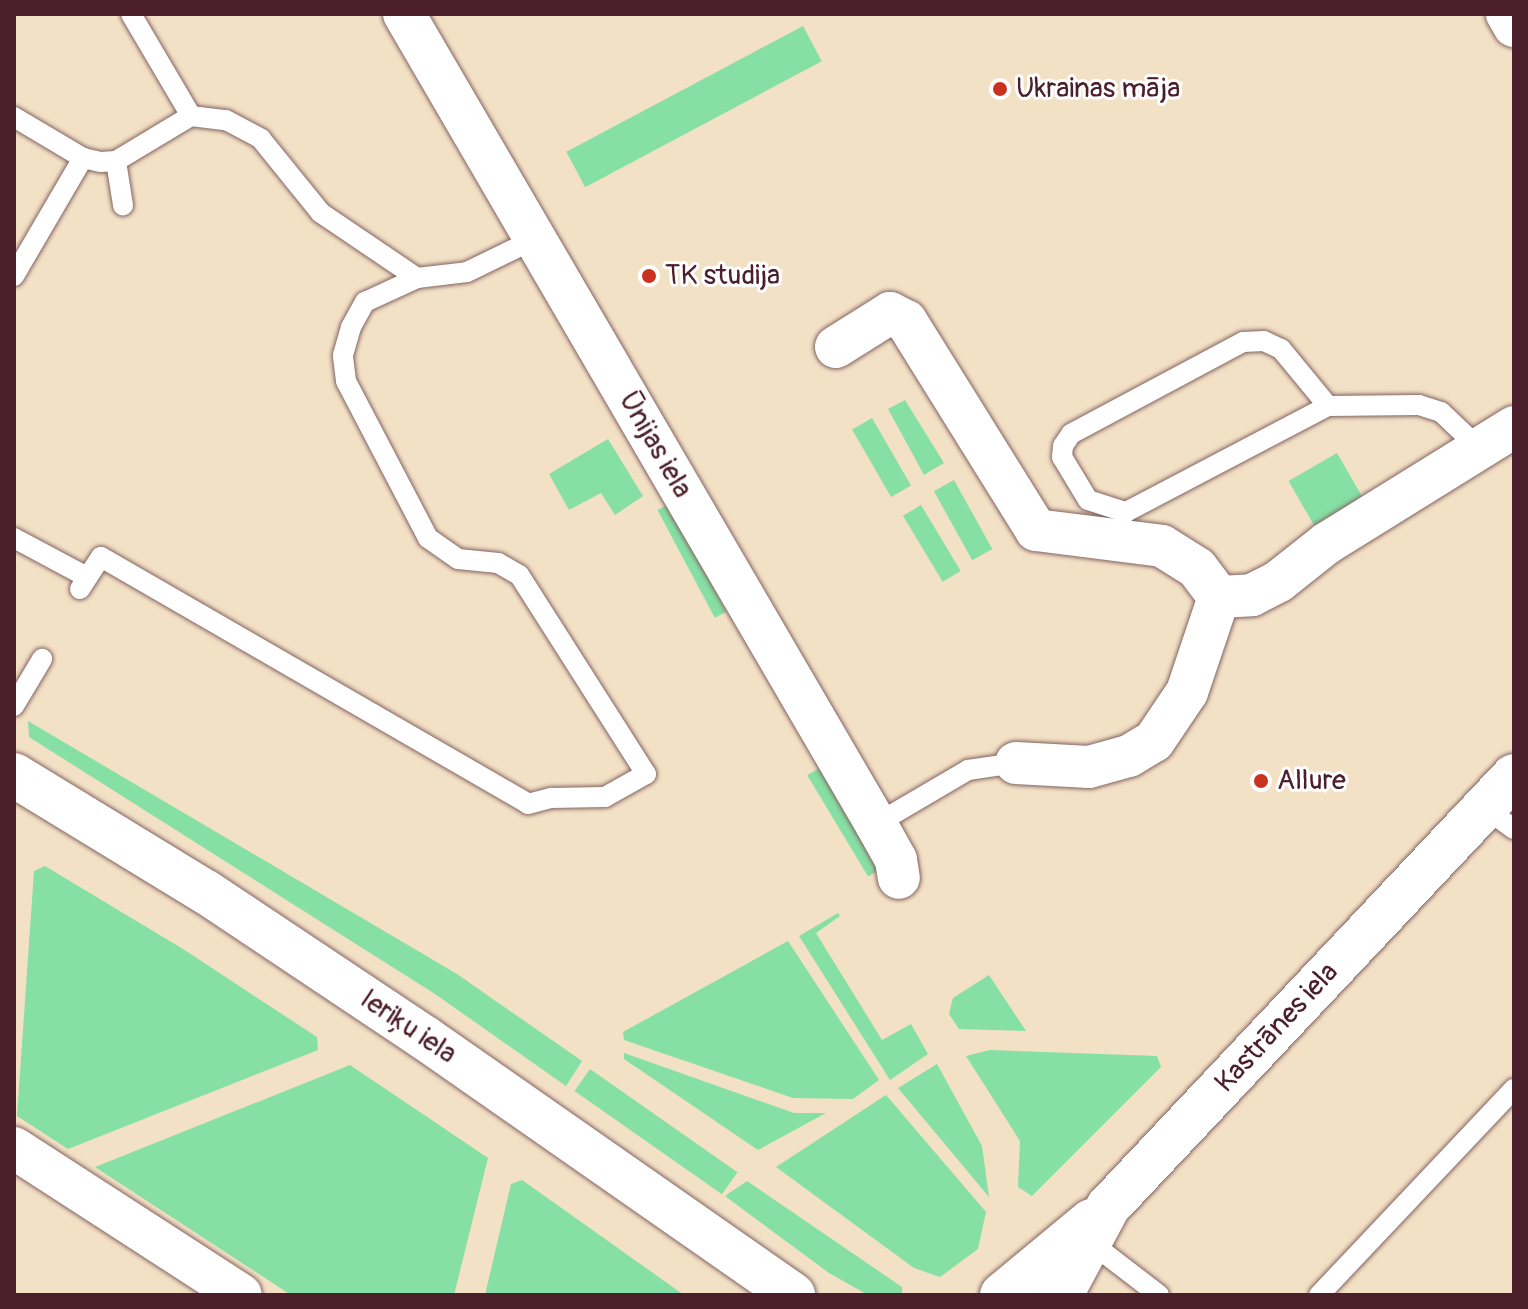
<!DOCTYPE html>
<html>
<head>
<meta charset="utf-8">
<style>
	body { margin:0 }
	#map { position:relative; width:1528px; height:1309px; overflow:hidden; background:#f3e1c6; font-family:Pangolin,sans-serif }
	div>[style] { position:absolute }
	.green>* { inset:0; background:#86dfa4; transform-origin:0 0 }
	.roads { filter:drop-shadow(0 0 2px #856361) drop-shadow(0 0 2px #856361) }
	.service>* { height:20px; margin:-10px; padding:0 10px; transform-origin:10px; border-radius:10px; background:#fff }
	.minor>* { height:42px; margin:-21px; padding:0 21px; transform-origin:21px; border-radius:21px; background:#fff }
	.tertiary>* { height:44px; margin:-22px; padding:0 22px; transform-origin:22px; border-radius:22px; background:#fff }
	.primary>* { height:44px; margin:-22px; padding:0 22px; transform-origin:22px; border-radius:22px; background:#fff }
	.dots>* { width:22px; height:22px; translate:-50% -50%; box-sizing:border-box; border:4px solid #fff; border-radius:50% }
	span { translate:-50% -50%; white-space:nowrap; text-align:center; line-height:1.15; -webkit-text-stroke:6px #fff; paint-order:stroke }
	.poi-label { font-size:28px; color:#4a1f2b }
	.left { translate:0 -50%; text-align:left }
	.street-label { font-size:28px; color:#4a1f2b }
	.frame { position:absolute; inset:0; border:16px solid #4a1f2b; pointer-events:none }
</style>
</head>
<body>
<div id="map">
	<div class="green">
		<i style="left:803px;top:26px;width:40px;height:268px;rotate:62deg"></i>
		<i style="clip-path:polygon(905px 400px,944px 463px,924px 475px,888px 409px)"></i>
		<i style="left:872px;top:418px;width:78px;height:23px;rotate:60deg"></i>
		<i style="clip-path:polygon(608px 439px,643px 496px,615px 515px,601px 493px,569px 510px,549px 474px)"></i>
		<i style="left:1337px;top:453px;width:56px;height:56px;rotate:60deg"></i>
		<i style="left:954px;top:480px;width:79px;height:23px;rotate:61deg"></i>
		<i style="left:669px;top:504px;width:122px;height:13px;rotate:62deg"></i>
		<i style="left:921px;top:505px;width:77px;height:21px;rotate:59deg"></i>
		<i style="clip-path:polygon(28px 721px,457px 974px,582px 1061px,566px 1086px,435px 994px,29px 737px)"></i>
		<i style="left:821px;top:767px;width:118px;height:16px;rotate:59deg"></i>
		<i style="clip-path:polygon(45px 866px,183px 949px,317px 1037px,318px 1050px,68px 1149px,17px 1116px,34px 871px)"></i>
		<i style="clip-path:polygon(838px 913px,840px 916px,816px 933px,882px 1040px,911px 1024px,928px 1054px,890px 1080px,799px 936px)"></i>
		<i style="clip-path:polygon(788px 941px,879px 1080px,853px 1099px,793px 1098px,624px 1040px,623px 1032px)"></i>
		<i style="clip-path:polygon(989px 975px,1026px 1031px,959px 1029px,949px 1014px,953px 998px)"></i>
		<i style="clip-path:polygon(990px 1050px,1157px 1056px,1161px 1067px,1032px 1196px,1018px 1187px,1020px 1141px,966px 1056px)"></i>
		<i style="clip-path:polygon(624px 1053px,794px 1113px,826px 1113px,758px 1150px,624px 1059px)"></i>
		<i style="clip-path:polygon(937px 1064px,982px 1146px,989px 1197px,898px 1088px)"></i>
		<i style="clip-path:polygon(350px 1065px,488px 1158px,454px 1295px,291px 1295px,95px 1167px)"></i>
		<i style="left:590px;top:1069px;width:180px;height:27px;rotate:35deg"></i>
		<i style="clip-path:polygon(886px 1095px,986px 1212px,978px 1249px,940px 1277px,914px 1268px,776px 1167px)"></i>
		<i style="clip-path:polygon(522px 1180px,684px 1295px,485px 1295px,511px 1184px)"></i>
		<i style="clip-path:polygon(747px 1181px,902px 1287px,902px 1295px,868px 1295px,829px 1273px,725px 1196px)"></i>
	</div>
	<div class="roads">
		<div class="service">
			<i style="left:131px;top:14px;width:118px;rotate:59.5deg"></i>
			<i style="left:14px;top:117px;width:80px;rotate:30.7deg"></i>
			<i style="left:83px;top:158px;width:18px;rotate:13deg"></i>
			<i style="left:101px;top:162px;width:15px;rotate:-4deg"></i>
			<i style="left:116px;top:161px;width:87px;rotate:-31deg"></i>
			<i style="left:191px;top:116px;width:35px;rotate:7deg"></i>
			<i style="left:226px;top:120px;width:40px;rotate:28deg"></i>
			<i style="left:261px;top:139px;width:95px;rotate:51deg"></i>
			<i style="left:321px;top:213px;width:116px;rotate:34.1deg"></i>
			<i style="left:417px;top:278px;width:50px;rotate:-6.8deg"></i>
			<i style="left:467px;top:272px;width:76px;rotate:-25.9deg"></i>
			<i style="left:116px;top:161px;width:45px;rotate:81deg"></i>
			<i style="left:14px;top:276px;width:137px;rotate:-59.7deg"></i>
			<i style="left:1328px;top:406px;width:74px;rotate:-129.5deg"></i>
			<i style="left:1281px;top:349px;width:19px;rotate:-155deg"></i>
			<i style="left:1264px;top:341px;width:21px;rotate:177deg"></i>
			<i style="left:1243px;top:342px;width:195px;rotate:151.9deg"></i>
			<i style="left:1071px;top:434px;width:14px;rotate:124deg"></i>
			<i style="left:1063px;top:446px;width:11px;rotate:95deg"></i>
			<i style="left:1062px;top:457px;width:50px;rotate:58.8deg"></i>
			<i style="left:1088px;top:500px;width:40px;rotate:18deg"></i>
			<i style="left:1126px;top:512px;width:228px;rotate:-27.7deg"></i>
			<i style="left:1328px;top:406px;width:91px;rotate:-0.6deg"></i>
			<i style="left:1419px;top:405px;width:23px;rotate:18deg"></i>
			<i style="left:1441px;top:412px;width:54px;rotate:43.5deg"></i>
			<i style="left:14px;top:538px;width:83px;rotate:28.1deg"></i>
			<i style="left:80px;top:589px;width:38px;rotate:-57deg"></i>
			<i style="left:101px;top:557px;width:493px;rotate:30deg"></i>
			<i style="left:528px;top:804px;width:24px;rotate:-15deg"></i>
			<i style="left:551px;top:798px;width:54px;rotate:-1.1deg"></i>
			<i style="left:605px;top:797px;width:47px;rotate:-29.3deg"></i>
			<i style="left:646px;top:774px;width:236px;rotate:-122.5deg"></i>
			<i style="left:519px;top:575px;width:24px;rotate:-150deg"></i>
			<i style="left:498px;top:563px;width:40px;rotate:-174.3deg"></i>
			<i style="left:458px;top:559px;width:37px;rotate:-145deg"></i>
			<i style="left:428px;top:538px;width:177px;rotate:-117.6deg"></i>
			<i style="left:346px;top:381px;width:26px;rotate:-97deg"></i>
			<i style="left:343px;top:355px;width:29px;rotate:-74deg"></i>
			<i style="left:351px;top:327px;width:29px;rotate:-61deg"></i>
			<i style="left:365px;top:302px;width:57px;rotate:-24.8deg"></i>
			<i style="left:14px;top:706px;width:55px;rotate:-59.2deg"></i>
			<i style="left:1485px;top:808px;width:36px;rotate:36deg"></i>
			<i style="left:876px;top:824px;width:107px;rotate:-30.4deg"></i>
			<i style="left:968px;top:770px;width:49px;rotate:-8.3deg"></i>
			<i style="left:1090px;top:1242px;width:87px;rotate:37.5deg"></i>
			<i style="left:1319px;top:1295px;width:284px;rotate:-46.6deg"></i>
		</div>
		<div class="minor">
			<i style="left:404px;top:14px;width:937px;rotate:59.77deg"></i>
			<i style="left:876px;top:824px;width:41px;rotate:60.9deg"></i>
			<i style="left:896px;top:860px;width:18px;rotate:81deg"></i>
			<i style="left:1507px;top:14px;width:14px;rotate:60deg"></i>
			<i style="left:836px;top:347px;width:64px;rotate:-32.2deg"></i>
			<i style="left:890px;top:313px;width:18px;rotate:27deg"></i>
			<i style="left:906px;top:321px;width:246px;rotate:58.1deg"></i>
			<i style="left:1036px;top:530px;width:127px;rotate:7.2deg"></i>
			<i style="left:1162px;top:546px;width:41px;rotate:32.2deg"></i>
			<i style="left:1197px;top:568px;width:36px;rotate:53deg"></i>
			<i style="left:1016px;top:763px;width:73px;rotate:3.1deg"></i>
			<i style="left:1089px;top:767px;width:41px;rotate:-15.4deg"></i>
			<i style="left:1129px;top:756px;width:29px;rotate:-31deg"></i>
			<i style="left:1154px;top:741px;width:59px;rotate:-56deg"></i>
			<i style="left:1187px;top:692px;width:100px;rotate:-71.4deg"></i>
			<i style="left:1219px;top:597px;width:33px;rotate:-3deg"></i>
			<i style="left:1252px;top:595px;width:30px;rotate:-27deg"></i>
			<i style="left:1279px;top:581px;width:61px;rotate:-38.4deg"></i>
			<i style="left:1327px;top:543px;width:220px;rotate:-31.8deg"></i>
			<i style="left:14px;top:1148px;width:270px;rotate:32.9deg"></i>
		</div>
		<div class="tertiary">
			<i style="left:1002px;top:1295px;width:116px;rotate:-39.7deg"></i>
			<i style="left:1061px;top:1295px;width:100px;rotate:-61.9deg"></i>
			<i style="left:1108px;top:1207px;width:592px;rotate:-46.71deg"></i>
		</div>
		<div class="primary">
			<i style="left:14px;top:775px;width:225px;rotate:31.4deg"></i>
			<i style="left:206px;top:892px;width:263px;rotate:33.7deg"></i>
			<i style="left:425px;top:1038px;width:449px;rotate:34.9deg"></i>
		</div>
	</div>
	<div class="dots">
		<i style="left:1000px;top:89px;background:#c8321e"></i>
		<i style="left:649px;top:276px;background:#c8321e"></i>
		<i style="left:1261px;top:781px;background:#c8321e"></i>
	</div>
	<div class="poi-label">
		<span class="left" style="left:1016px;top:89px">Ukrainas māja</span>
		<span class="left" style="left:665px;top:276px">TK studija</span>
		<span class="left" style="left:1277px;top:781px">Allure</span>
	</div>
	<div class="street-label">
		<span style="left:655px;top:445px;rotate:60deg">Ūnijas iela</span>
		<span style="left:408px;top:1027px;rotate:34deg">Ieriķu iela</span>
		<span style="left:1277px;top:1028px;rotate:-47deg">Kastrānes iela</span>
	</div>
	<div class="frame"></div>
</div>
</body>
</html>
